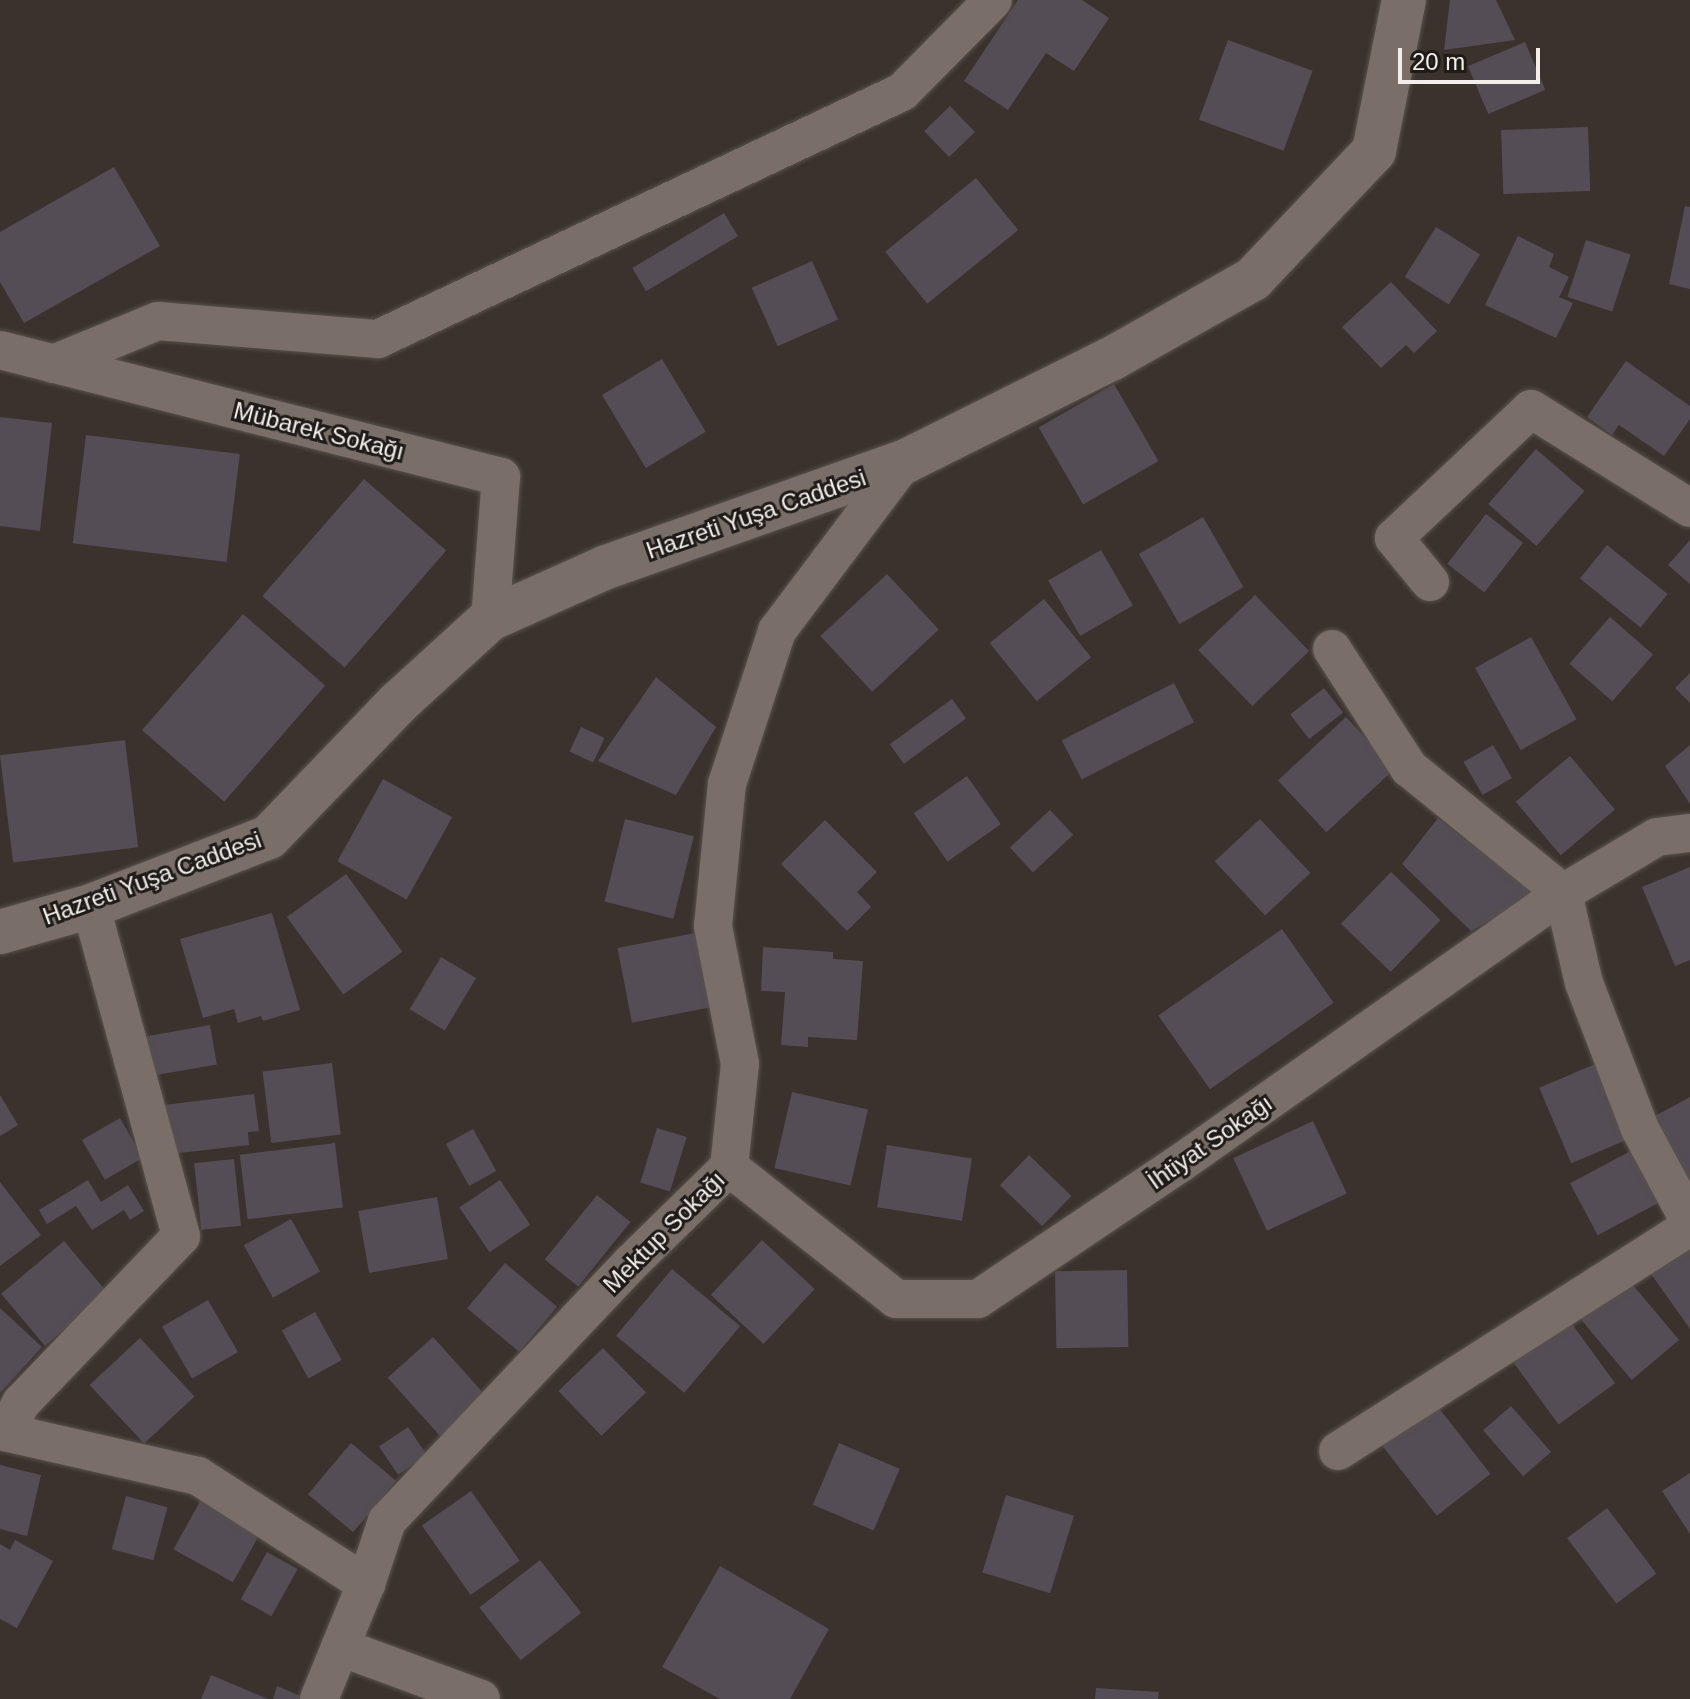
<!DOCTYPE html>
<html>
<head>
<meta charset="utf-8">
<style>
	body { margin:0 }
	#map { position:relative; width:1690px; height:1699px; overflow:hidden; background:#3a322c; font-family:Helvetica,sans-serif }
	div>[style] { position:absolute }
	.building>* { inset:0; background:#544d55; transform-origin:0 0 }
	.roads { filter:drop-shadow(0 0 2px #58514c) drop-shadow(0 0 2px #58514c) }
	.minor>* { height:38px; margin:-19px; padding:0 19px; transform-origin:19px; border-radius:19px; background:#796f68 }
	.tertiary>* { height:44px; margin:-22px; padding:0 22px; transform-origin:22px; border-radius:22px; background:#796f68 }
	span { translate:-50% -50%; white-space:nowrap; text-align:center; line-height:1.15; -webkit-text-stroke:6px #1e1b18; paint-order:stroke }
	.street-label { font-size:24px; color:#f4eeea }
	.scale { position:absolute; left:1398px; top:48px; width:142px; height:36px; box-sizing:border-box; border:4px solid #f4eeea; border-top:0; padding-left:10px; font-size:24px; line-height:28px; white-space:nowrap; color:#f4eeea; -webkit-text-stroke:6px #1e1b18; paint-order:stroke }
</style>
</head>
<body>
<div id="map">
	<div class="building">
		<i style="clip-path:polygon(1018px 0,1082px 0,1109px 18px,1074px 71px,1046px 53px,1008px 110px,964px 81px)"></i>
		<i style="clip-path:polygon(1450px 0,1496px 0,1515px 40px,1444px 50px)"></i>
		<i style="left:1228px;top:40px;width:90px;height:85px;rotate:20deg"></i>
		<i style="left:1525px;top:42px;width:52px;height:62px;rotate:67deg"></i>
		<i style="left:950px;top:106px;width:36px;height:36px;rotate:46deg"></i>
		<i style="left:1588px;top:127px;width:64px;height:87px;rotate:88deg"></i>
		<i style="clip-path:polygon(114px 167px,160px 246px,24px 323px,0 282px,0 232px)"></i>
		<i style="left:976px;top:178px;width:67px;height:117px;rotate:51deg"></i>
		<i style="clip-path:polygon(1685px 206px,1690px 207px,1690px 289px,1669px 284px)"></i>
		<i style="left:724px;top:213px;width:27px;height:107px;rotate:59deg"></i>
		<i style="left:1436px;top:227px;width:52px;height:59px;rotate:32deg"></i>
		<i style="clip-path:polygon(1518px 236px,1554px 254px,1549px 267px,1569px 277px,1559px 297px,1573px 303px,1556px 338px,1485px 305px)"></i>
		<i style="left:1586px;top:240px;width:47px;height:60px;rotate:18deg"></i>
		<i style="left:812px;top:261px;width:64px;height:66px;rotate:66deg"></i>
		<i style="clip-path:polygon(1391px 282px,1437px 331px,1414px 353px,1406px 345px,1381px 368px,1342px 327px)"></i>
		<i style="left:662px;top:359px;width:85px;height:70px;rotate:59deg"></i>
		<i style="clip-path:polygon(1626px 361px,1690px 406px,1690px 419px,1664px 456px,1619px 425px,1612px 435px,1587px 417px)"></i>
		<i style="left:1114px;top:384px;width:89px;height:87px;rotate:60deg"></i>
		<i style="clip-path:polygon(0 417px,52px 423px,40px 531px,0 526px)"></i>
		<i style="left:86px;top:435px;width:155px;height:109px;rotate:7deg"></i>
		<i style="left:1536px;top:449px;width:64px;height:73px;rotate:41deg"></i>
		<i style="left:364px;top:479px;width:109px;height:155px;rotate:41deg"></i>
		<i style="left:1486px;top:514px;width:47px;height:63px;rotate:38deg"></i>
		<i style="left:1203px;top:517px;width:81px;height:74px;rotate:60deg"></i>
		<i style="clip-path:polygon(1690px 540px,1690px 584px,1668px 565px)"></i>
		<i style="left:1607px;top:545px;width:78px;height:43px;rotate:39deg"></i>
		<i style="left:1101px;top:550px;width:64px;height:61px;rotate:60deg"></i>
		<i style="left:887px;top:574px;width:76px;height:91px;rotate:47deg"></i>
		<i style="left:1255px;top:595px;width:78px;height:79px;rotate:46deg"></i>
		<i style="left:1044px;top:599px;width:75px;height:70px;rotate:51deg"></i>
		<i style="left:243px;top:614px;width:109px;height:154px;rotate:41deg"></i>
		<i style="left:1610px;top:617px;width:57px;height:62px;rotate:41deg"></i>
		<i style="left:1531px;top:637px;width:94px;height:64px;rotate:61deg"></i>
		<i style="clip-path:polygon(1690px 673px,1690px 703px,1675px 688px)"></i>
		<i style="clip-path:polygon(656px 677px,716px 727px,676px 795px,598px 761px)"></i>
		<i style="left:1174px;top:683px;width:44px;height:126px;rotate:63deg"></i>
		<i style="left:1324px;top:688px;width:31px;height:43px;rotate:52deg"></i>
		<i style="left:952px;top:699px;width:24px;height:77px;rotate:54deg"></i>
		<i style="left:1346px;top:717px;width:71px;height:93px;rotate:47deg"></i>
		<i style="left:581px;top:727px;width:26px;height:27px;rotate:25deg"></i>
		<i style="left:125px;top:740px;width:108px;height:126px;rotate:83deg"></i>
		<i style="left:1493px;top:745px;width:38px;height:34px;rotate:60deg"></i>
		<i style="clip-path:polygon(1690px 745px,1690px 804px,1665px 766px)"></i>
		<i style="left:1570px;top:756px;width:70px;height:71px;rotate:50deg"></i>
		<i style="left:967px;top:776px;width:59px;height:65px;rotate:55deg"></i>
		<i style="left:383px;top:779px;width:79px;height:94px;rotate:29deg"></i>
		<i style="left:1050px;top:810px;width:34px;height:55px;rotate:47deg"></i>
		<i style="clip-path:polygon(1438px 818px,1507px 872px,1513px 864px,1546px 890px,1471px 931px,1402px 864px)"></i>
		<i style="left:625px;top:819px;width:71px;height:85px;rotate:14deg"></i>
		<i style="left:1260px;top:819px;width:74px;height:62px;rotate:47deg"></i>
		<i style="clip-path:polygon(825px 820px,877px 872px,857px 892px,871px 907px,847px 931px,781px 864px)"></i>
		<i style="clip-path:polygon(1690px 867px,1690px 960px,1675px 966px,1642px 887px)"></i>
		<i style="left:1391px;top:872px;width:69px;height:72px;rotate:44deg"></i>
		<i style="left:346px;top:874px;width:96px;height:73px;rotate:54deg"></i>
		<i style="clip-path:polygon(272px 913px,300px 1010px,263px 1021px,261px 1016px,238px 1023px,234px 1009px,203px 1018px,180px 939px)"></i>
		<i style="left:1282px;top:929px;width:90px;height:151px;rotate:55deg"></i>
		<i style="left:695px;top:933px;width:76px;height:79px;rotate:79deg"></i>
		<i style="clip-path:polygon(763px 947px,833px 952px,833px 959px,863px 961px,857px 1040px,808px 1037px,808px 1047px,781px 1045px,785px 992px,761px 991px)"></i>
		<i style="left:441px;top:957px;width:41px;height:61px;rotate:31deg"></i>
		<i style="left:210px;top:1025px;width:40px;height:70px;rotate:80deg"></i>
		<i style="left:1600px;top:1062px;width:82px;height:66px;rotate:67deg"></i>
		<i style="left:332px;top:1063px;width:72px;height:70px;rotate:83deg"></i>
		<i style="left:792px;top:1092px;width:78px;height:78px;rotate:13deg"></i>
		<i style="clip-path:polygon(254px 1094px,259px 1131px,248px 1132px,249px 1145px,171px 1154px,164px 1105px)"></i>
		<i style="clip-path:polygon(0 1095px,18px 1125px,0 1136px)"></i>
		<i style="clip-path:polygon(1690px 1097px,1690px 1182px,1655px 1116px)"></i>
		<i style="left:120px;top:1118px;width:46px;height:44px;rotate:60deg"></i>
		<i style="left:1313px;top:1121px;width:80px;height:88px;rotate:65deg"></i>
		<i style="left:657px;top:1128px;width:31px;height:57px;rotate:17deg"></i>
		<i style="left:473px;top:1129px;width:48px;height:31px;rotate:61deg"></i>
		<i style="left:335px;top:1143px;width:65px;height:96px;rotate:83deg"></i>
		<i style="left:887px;top:1145px;width:86px;height:63px;rotate:9deg"></i>
		<i style="left:1638px;top:1147px;width:59px;height:77px;rotate:62deg"></i>
		<i style="left:1029px;top:1155px;width:59px;height:42px;rotate:44deg"></i>
		<i style="left:234px;top:1159px;width:67px;height:40px;rotate:84deg"></i>
		<i style="clip-path:polygon(88px 1180px,101px 1202px,128px 1185px,144px 1211px,130px 1220px,124px 1210px,92px 1230px,76px 1206px,47px 1224px,39px 1210px)"></i>
		<i style="left:500px;top:1180px;width:54px;height:49px;rotate:56deg"></i>
		<i style="clip-path:polygon(0 1182px,41px 1235px,0 1266px)"></i>
		<i style="left:597px;top:1195px;width:43px;height:83px;rotate:39deg"></i>
		<i style="left:437px;top:1197px;width:63px;height:80px;rotate:80deg"></i>
		<i style="left:291px;top:1219px;width:60px;height:54px;rotate:61deg"></i>
		<i style="left:762px;top:1240px;width:72px;height:75px;rotate:43deg"></i>
		<i style="left:64px;top:1241px;width:68px;height:82px;rotate:50deg"></i>
		<i style="clip-path:polygon(1690px 1242px,1690px 1329px,1649px 1271px)"></i>
		<i style="left:505px;top:1263px;width:68px;height:59px;rotate:40deg"></i>
		<i style="left:672px;top:1269px;width:89px;height:87px;rotate:40deg"></i>
		<i style="left:1127px;top:1270px;width:77px;height:72px;rotate:89deg"></i>
		<i style="left:1627px;top:1278px;width:81px;height:62px;rotate:50deg"></i>
		<i style="left:208px;top:1300px;width:60px;height:53px;rotate:60deg"></i>
		<i style="clip-path:polygon(0 1308px,42px 1347px,0 1393px)"></i>
		<i style="left:315px;top:1312px;width:55px;height:38px;rotate:61deg"></i>
		<i style="left:1567px;top:1317px;width:82px;height:70px;rotate:54deg"></i>
		<i style="left:433px;top:1337px;width:86px;height:61px;rotate:48deg"></i>
		<i style="left:140px;top:1338px;width:80px;height:69px;rotate:47deg"></i>
		<i style="left:603px;top:1348px;width:62px;height:62px;rotate:46deg"></i>
		<i style="left:1435px;top:1403px;width:90px;height:68px;rotate:52deg"></i>
		<i style="left:1511px;top:1406px;width:61px;height:37px;rotate:49deg"></i>
		<i style="left:408px;top:1427px;width:34px;height:35px;rotate:56deg"></i>
		<i style="left:351px;top:1443px;width:59px;height:67px;rotate:40deg"></i>
		<i style="left:839px;top:1443px;width:66px;height:67px;rotate:23deg"></i>
		<i style="clip-path:polygon(0 1465px,41px 1475px,27px 1536px,0 1529px)"></i>
		<i style="clip-path:polygon(1690px 1473px,1690px 1534px,1662px 1491px)"></i>
		<i style="left:471px;top:1491px;width:85px;height:60px;rotate:55deg"></i>
		<i style="left:1006px;top:1495px;width:71px;height:81px;rotate:17deg"></i>
		<i style="left:126px;top:1496px;width:43px;height:55px;rotate:15deg"></i>
		<i style="left:203px;top:1496px;width:68px;height:61px;rotate:29deg"></i>
		<i style="left:1607px;top:1508px;width:82px;height:50px;rotate:53deg"></i>
		<i style="clip-path:polygon(15px 1540px,53px 1561px,17px 1628px,0 1619px,0 1544px,10px 1550px)"></i>
		<i style="left:267px;top:1552px;width:35px;height:54px;rotate:29deg"></i>
		<i style="left:540px;top:1560px;width:67px;height:77px;rotate:52deg"></i>
		<i style="clip-path:polygon(720px 1566px,829px 1629px,790px 1699px,720px 1699px,662px 1667px)"></i>
		<i style="clip-path:polygon(211px 1675px,268px 1699px,201px 1699px)"></i>
		<i style="clip-path:polygon(277px 1686px,308px 1699px,273px 1699px)"></i>
		<i style="clip-path:polygon(1096px 1688px,1159px 1692px,1158px 1699px,1095px 1699px)"></i>
	</div>
	<div class="roads">
		<div class="minor">
			<i style="left:0;top:350px;width:517px;rotate:14.22deg"></i>
			<i style="left:501px;top:477px;width:142px;rotate:94.4deg"></i>
			<i style="left:53px;top:364px;width:113px;rotate:-22.3deg"></i>
			<i style="left:158px;top:321px;width:221px;rotate:4.7deg"></i>
			<i style="left:378px;top:339px;width:579px;rotate:-25.24deg"></i>
			<i style="left:902px;top:92px;width:129px;rotate:-45.3deg"></i>
			<i style="left:1430px;top:582px;width:57px;rotate:-129.3deg"></i>
			<i style="left:1394px;top:538px;width:188px;rotate:-43.3deg"></i>
			<i style="left:1531px;top:409px;width:187px;rotate:31.9deg"></i>
			<i style="left:1332px;top:649px;width:142px;rotate:57.1deg"></i>
			<i style="left:1409px;top:768px;width:198px;rotate:39.1deg"></i>
			<i style="left:1563px;top:893px;width:92px;rotate:76.9deg"></i>
			<i style="left:1584px;top:983px;width:156px;rotate:69deg"></i>
			<i style="left:1640px;top:1129px;width:106px;rotate:61.7deg"></i>
			<i style="left:729px;top:1167px;width:213px;rotate:38.3deg"></i>
			<i style="left:896px;top:1299px;width:82px"></i>
			<i style="left:978px;top:1299px;width:242px;rotate:-33.9deg"></i>
			<i style="left:1179px;top:1164px;width:470px;rotate:-35.2deg"></i>
			<i style="left:1563px;top:893px;width:109px;rotate:-30.8deg"></i>
			<i style="left:1657px;top:837px;width:33px;rotate:-7deg"></i>
			<i style="left:0;top:1431px;width:203px;rotate:12.8deg"></i>
			<i style="left:198px;top:1476px;width:200px;rotate:32.7deg"></i>
			<i style="left:6px;top:1431px;width:32px;rotate:-62deg"></i>
			<i style="left:21px;top:1403px;width:231px;rotate:-46.2deg"></i>
			<i style="left:181px;top:1236px;width:342px;rotate:-105.3deg"></i>
			<i style="left:1338px;top:1451px;width:417px;rotate:-32.5deg"></i>
			<i style="left:340px;top:1647px;width:150px;rotate:20.2deg"></i>
			<i style="left:319px;top:1699px;width:124px;rotate:-67.8deg"></i>
			<i style="left:366px;top:1584px;width:66px;rotate:-71.6deg"></i>
			<i style="left:387px;top:1521px;width:354px;rotate:-46.6deg"></i>
			<i style="left:630px;top:1264px;width:139px;rotate:-44.4deg"></i>
			<i style="left:729px;top:1167px;width:104px;rotate:-83.9deg"></i>
			<i style="left:740px;top:1064px;width:141px;rotate:-101.1deg"></i>
			<i style="left:713px;top:926px;width:143px;rotate:-84.4deg"></i>
			<i style="left:727px;top:784px;width:161px;rotate:-71.9deg"></i>
			<i style="left:777px;top:631px;width:211px;rotate:-53.1deg"></i>
		</div>
		<div class="tertiary">
			<i style="left:0;top:932px;width:95px;rotate:-15.9deg"></i>
			<i style="left:91px;top:906px;width:191px;rotate:-21.2deg"></i>
			<i style="left:269px;top:837px;width:186px;rotate:-46.1deg"></i>
			<i style="left:398px;top:703px;width:125px;rotate:-42.4deg"></i>
			<i style="left:490px;top:619px;width:125px;rotate:-24.1deg"></i>
			<i style="left:604px;top:568px;width:318px;rotate:-19.5deg"></i>
			<i style="left:904px;top:462px;width:231px;rotate:-26.5deg"></i>
			<i style="left:1111px;top:359px;width:163px;rotate:-29.4deg"></i>
			<i style="left:1253px;top:279px;width:176px;rotate:-46.6deg"></i>
			<i style="left:1374px;top:151px;width:154px;rotate:-78.8deg"></i>
		</div>
	</div>
	<div class="street-label">
		<span style="left:319px;top:431px;rotate:14deg">Mübarek Sokağı</span>
		<span style="left:756px;top:514px;rotate:-19deg">Hazreti Yuşa Caddesi</span>
		<span style="left:152px;top:878px;rotate:-20deg">Hazreti Yuşa Caddesi</span>
		<span style="left:1210px;top:1142px;rotate:-35deg">İhtiyat Sokağı</span>
		<span style="left:664px;top:1232px;rotate:-45deg">Mektup Sokağı</span>
	</div>
	<div class="scale">20 m</div>
</div>
</body>
</html>
